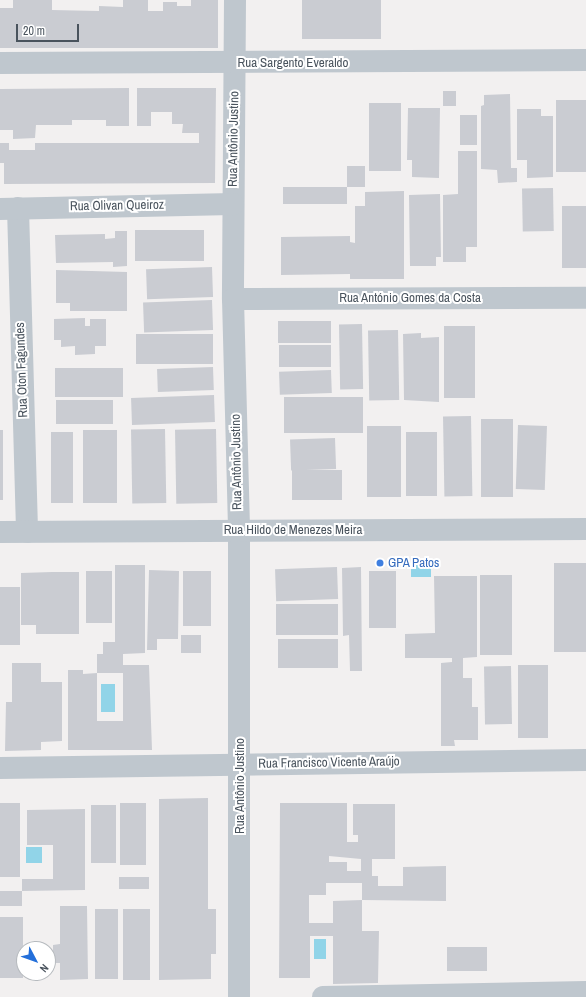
<!DOCTYPE html>
<html>
<head>
<meta charset="utf-8">
<style>
	body { margin:0 }
	#map { position:relative; width:586px; height:997px; overflow:hidden; background:#f2f0f0; font-family:"Archivo Narrow",sans-serif }
	div>[style] { position:absolute }
	.water>* { inset:0; background:#91d4e8; transform-origin:0 0 }
	.building>* { inset:0; background:#caccd2; transform-origin:0 0 }
	.minor>* { height:22px; margin:-11px; padding:0 11px; transform-origin:11px; border-radius:11px; background:#bfc7ce }
	.tertiary>* { height:22px; margin:-11px; padding:0 11px; transform-origin:11px; border-radius:11px; background:#bfc7ce }
	.dots>* { width:11px; height:11px; translate:-50% -50%; box-sizing:border-box; border:2px solid #fff; border-radius:50% }
	span { translate:-50% -50%; white-space:nowrap; text-align:center; line-height:1.15; -webkit-text-stroke:4px #fff; paint-order:stroke }
	.street-label { font-size:13px; color:#49535d }
	.shop-label { font-size:13px; color:#366cbe }
	.left { translate:0 -50%; text-align:left }
	.north { position:absolute; left:16px; top:941px; width:40px; height:40px; box-sizing:border-box; background:#fff; border:1px solid #b6babe; border-radius:50%; rotate:131deg; font-size:11px; font-weight:700; line-height:16px; text-align:center; color:#49535d }
	.north::after { content:''; display:block; margin:auto; width:14px; height:18px; background:#236fda; clip-path:polygon(50% 0,100% 100%,50% 72%,0 100%) }
	.scale { position:absolute; left:16px; top:24px; width:63px; height:18px; box-sizing:border-box; border:2px solid #49535d; border-top:0; padding-left:5px; font-size:12px; line-height:14px; white-space:nowrap; color:#49535d; -webkit-text-stroke:3px #fff; paint-order:stroke }
</style>
</head>
<body>
<div id="map">
	<div class="water">
		<i style="left:431px;top:565px;width:12px;height:20px;rotate:90deg"></i>
		<i style="left:101px;top:684px;width:14px;height:28px"></i>
		<i style="left:26px;top:847px;width:16px;height:16px"></i>
		<i style="left:314px;top:939px;width:12px;height:20px"></i>
	</div>
	<div class="building">
		<i style="clip-path:polygon(13px 0,52px 0,52px 10px,99px 11px,99px 6px,123px 7px,123px 0,148px 0,148px 11px,163px 11px,163px 2px,177px 2px,177px 6px,191px 6px,191px 0,218px 0,218px 48px,0 48px,0 8px,13px 8px)"></i>
		<i style="left:302px;top:0;width:79px;height:39px"></i>
		<i style="clip-path:polygon(129px 88px,129px 126px,106px 126px,106px 120px,72px 120px,72px 125px,36px 125px,35px 138px,13px 139px,13px 130px,0 130px,0 89px)"></i>
		<i style="clip-path:polygon(137px 88px,216px 88px,215px 183px,4px 184px,4px 163px,0 163px,0 143px,9px 143px,9px 150px,35px 150px,35px 143px,199px 143px,199px 133px,182px 133px,183px 124px,172px 124px,172px 112px,151px 112px,151px 126px,137px 126px)"></i>
		<i style="left:443px;top:91px;width:13px;height:15px"></i>
		<i style="clip-path:polygon(510px 94px,511px 168px,517px 168px,517px 182px,498px 183px,497px 170px,481px 169px,481px 106px,484px 105px,484px 95px)"></i>
		<i style="left:556px;top:100px;width:30px;height:72px"></i>
		<i style="left:369px;top:103px;width:32px;height:68px"></i>
		<i style="clip-path:polygon(408px 108px,440px 108px,439px 178px,412px 177px,412px 160px,407px 160px)"></i>
		<i style="clip-path:polygon(517px 109px,541px 109px,541px 116px,553px 116px,553px 177px,527px 178px,527px 160px,517px 160px)"></i>
		<i style="left:460px;top:115px;width:17px;height:30px"></i>
		<i style="clip-path:polygon(458px 151px,477px 151px,477px 247px,466px 247px,466px 262px,443px 262px,443px 195px,458px 194px)"></i>
		<i style="left:347px;top:166px;width:18px;height:21px"></i>
		<i style="left:347px;top:187px;width:17px;height:64px;rotate:90deg"></i>
		<i style="left:553px;top:188px;width:43px;height:31px;rotate:89deg"></i>
		<i style="clip-path:polygon(404px 191px,404px 279px,350px 279px,350px 274px,281px 275px,281px 237px,350px 236px,350px 242px,355px 243px,355px 206px,365px 206px,365px 192px)"></i>
		<i style="clip-path:polygon(440px 194px,441px 257px,436px 257px,436px 266px,410px 266px,409px 195px)"></i>
		<i style="left:562px;top:206px;width:24px;height:62px"></i>
		<i style="left:204px;top:230px;width:31px;height:69px;rotate:90deg"></i>
		<i style="clip-path:polygon(115px 231px,127px 231px,127px 266px,113px 267px,113px 262px,56px 263px,55px 235px,105px 234px,105px 239px,115px 238px)"></i>
		<i style="left:212px;top:267px;width:30px;height:66px;rotate:88deg"></i>
		<i style="clip-path:polygon(56px 270px,127px 272px,127px 311px,70px 311px,70px 303px,56px 303px)"></i>
		<i style="left:212px;top:300px;width:30px;height:69px;rotate:88deg"></i>
		<i style="clip-path:polygon(85px 318px,85px 326px,90px 326px,90px 319px,106px 319px,106px 346px,95px 346px,95px 354px,75px 355px,75px 346px,61px 347px,61px 340px,54px 340px,54px 319px)"></i>
		<i style="left:331px;top:321px;width:22px;height:53px;rotate:90deg"></i>
		<i style="left:362px;top:324px;width:65px;height:23px;rotate:89deg"></i>
		<i style="left:475px;top:326px;width:72px;height:31px;rotate:90deg"></i>
		<i style="left:398px;top:330px;width:70px;height:30px;rotate:89deg"></i>
		<i style="clip-path:polygon(421px 333px,421px 338px,439px 337px,439px 402px,404px 400px,403px 334px)"></i>
		<i style="left:213px;top:334px;width:30px;height:77px;rotate:90deg"></i>
		<i style="left:331px;top:345px;width:22px;height:52px;rotate:90deg"></i>
		<i style="left:213px;top:367px;width:23px;height:56px;rotate:88deg"></i>
		<i style="left:123px;top:368px;width:29px;height:68px;rotate:90deg"></i>
		<i style="left:331px;top:370px;width:23px;height:52px;rotate:88deg"></i>
		<i style="left:214px;top:395px;width:27px;height:83px;rotate:88deg"></i>
		<i style="left:363px;top:397px;width:36px;height:79px;rotate:90deg"></i>
		<i style="left:113px;top:400px;width:24px;height:57px;rotate:90deg"></i>
		<i style="left:471px;top:416px;width:80px;height:28px;rotate:89deg"></i>
		<i style="left:481px;top:419px;width:32px;height:78px"></i>
		<i style="left:518px;top:425px;width:29px;height:64px;rotate:2deg"></i>
		<i style="left:367px;top:426px;width:34px;height:71px"></i>
		<i style="left:165px;top:429px;width:74px;height:34px;rotate:89deg"></i>
		<i style="left:216px;top:429px;width:74px;height:41px;rotate:89deg"></i>
		<i style="left:0;top:430px;width:3px;height:70px"></i>
		<i style="left:83px;top:430px;width:34px;height:73px"></i>
		<i style="left:51px;top:432px;width:22px;height:71px"></i>
		<i style="left:437px;top:432px;width:64px;height:31px;rotate:90deg"></i>
		<i style="left:335px;top:438px;width:31px;height:45px;rotate:88deg"></i>
		<i style="left:342px;top:470px;width:30px;height:50px;rotate:90deg"></i>
		<i style="left:554px;top:563px;width:32px;height:89px"></i>
		<i style="clip-path:polygon(115px 565px,145px 565px,145px 653px,123px 654px,123px 665px,149px 665px,152px 750px,68px 750px,68px 670px,83px 670px,83px 674px,97px 673px,97px 721px,123px 721px,123px 673px,97px 673px,97px 654px,103px 654px,103px 642px,115px 642px)"></i>
		<i style="left:337px;top:567px;width:32px;height:62px;rotate:88deg"></i>
		<i style="clip-path:polygon(361px 567px,362px 671px,350px 671px,349px 635px,343px 636px,342px 568px)"></i>
		<i style="clip-path:polygon(149px 570px,179px 571px,178px 639px,157px 639px,157px 650px,147px 650px)"></i>
		<i style="left:86px;top:571px;width:26px;height:52px"></i>
		<i style="left:183px;top:571px;width:28px;height:55px"></i>
		<i style="left:396px;top:571px;width:57px;height:27px;rotate:90deg"></i>
		<i style="clip-path:polygon(52px 572px,79px 572px,79px 634px,36px 634px,36px 625px,21px 625px,21px 573px)"></i>
		<i style="left:480px;top:575px;width:32px;height:80px"></i>
		<i style="clip-path:polygon(434px 576px,477px 576px,477px 657px,463px 658px,463px 678px,472px 678px,472px 707px,478px 707px,478px 740px,454px 740px,455px 746px,441px 746px,441px 663px,452px 662px,452px 658px,405px 658px,405px 634px,435px 633px)"></i>
		<i style="left:0;top:587px;width:20px;height:58px"></i>
		<i style="left:276px;top:604px;width:62px;height:31px"></i>
		<i style="left:181px;top:635px;width:20px;height:18px"></i>
		<i style="left:338px;top:639px;width:29px;height:60px;rotate:90deg"></i>
		<i style="clip-path:polygon(12px 663px,41px 663px,41px 682px,62px 682px,62px 741px,41px 742px,41px 750px,5px 751px,6px 702px,12px 702px)"></i>
		<i style="left:518px;top:665px;width:30px;height:73px"></i>
		<i style="left:511px;top:666px;width:58px;height:27px;rotate:89deg"></i>
		<i style="clip-path:polygon(208px 798px,208px 909px,216px 909px,216px 954px,211px 954px,211px 979px,159px 980px,159px 799px)"></i>
		<i style="left:0;top:803px;width:20px;height:74px"></i>
		<i style="left:120px;top:803px;width:26px;height:62px"></i>
		<i style="clip-path:polygon(evenodd,280px 803px,347px 803px,347px 842px,358px 842px,358px 835px,353px 835px,353px 804px,395px 804px,395px 859px,372px 859px,372px 876px,378px 876px,378px 886px,403px 886px,403px 867px,446px 866px,446px 901px,362px 900px,362px 883px,326px 883px,326px 895px,309px 895px,309px 923px,333px 923px,333px 901px,362px 900px,362px 931px,379px 931px,378px 983px,333px 984px,333px 936px,310px 936px,310px 978px,279px 978px,280px 803px,329px 856px,361px 859px,361px 871px,347px 871px,347px 862px,329px 862px,329px 856px)"></i>
		<i style="left:91px;top:805px;width:25px;height:58px"></i>
		<i style="clip-path:polygon(85px 809px,85px 890px,22px 891px,22px 879px,53px 879px,53px 845px,27px 845px,27px 810px)"></i>
		<i style="left:119px;top:877px;width:30px;height:12px"></i>
		<i style="left:0;top:891px;width:22px;height:15px"></i>
		<i style="clip-path:polygon(60px 906px,87px 906px,88px 979px,60px 980px,60px 963px,53px 963px,53px 945px,60px 944px)"></i>
		<i style="left:95px;top:909px;width:23px;height:70px"></i>
		<i style="left:123px;top:909px;width:27px;height:71px"></i>
		<i style="left:23px;top:917px;width:61px;height:23px;rotate:90deg"></i>
		<i style="left:447px;top:947px;width:40px;height:24px"></i>
	</div>
	<div class="minor">
		<i style="left:235px;top:0;width:299px;rotate:90.4deg"></i>
		<i style="left:233px;top:299px;width:231px;rotate:88.5deg"></i>
		<i style="left:239px;top:530px;width:467px;rotate:90deg"></i>
		<i style="left:0;top:63px;width:586px;rotate:-0.29deg"></i>
		<i style="left:18px;top:208px;width:324px;rotate:88.4deg"></i>
		<i style="left:0;top:209px;width:233px;rotate:-1.2deg"></i>
		<i style="left:233px;top:299px;width:353px;rotate:-0.2deg"></i>
		<i style="left:0;top:768px;width:586px;rotate:-0.78deg"></i>
		<i style="left:323px;top:997px;width:263px;rotate:-1.1deg"></i>
	</div>
	<div class="tertiary">
		<i style="left:0;top:532px;width:586px;rotate:-0.29deg"></i>
	</div>
	<div class="dots">
		<i style="left:380px;top:563px;background:#3f7fe0"></i>
	</div>
	<div class="street-label">
		<span style="left:293px;top:63px">Rua Sargento Everaldo</span>
		<span style="left:234px;top:139px;rotate:-89deg">Rua Antônio Justino</span>
		<span style="left:117px;top:206px;rotate:-1deg">Rua Olivan Queiroz</span>
		<span style="left:410px;top:298px">Rua António Gomes da Costa</span>
		<span style="left:22px;top:370px;rotate:-92deg">Rua Oton Fagundes</span>
		<span style="left:237px;top:462px;rotate:-91deg">Rua Antônio Justino</span>
		<span style="left:293px;top:530px">Rua Hildo de Menezes Meira</span>
		<span style="left:329px;top:763px;rotate:-1deg">Rua Francisco Vicente Araújo</span>
		<span style="left:240px;top:786px;rotate:-90deg">Rua Antônio Justino</span>
	</div>
	<div class="shop-label">
		<span class="left" style="left:388px;top:563px">GPA Patos</span>
	</div>
	<div class="north">N</div>
	<div class="scale">20 m</div>
</div>
</body>
</html>
